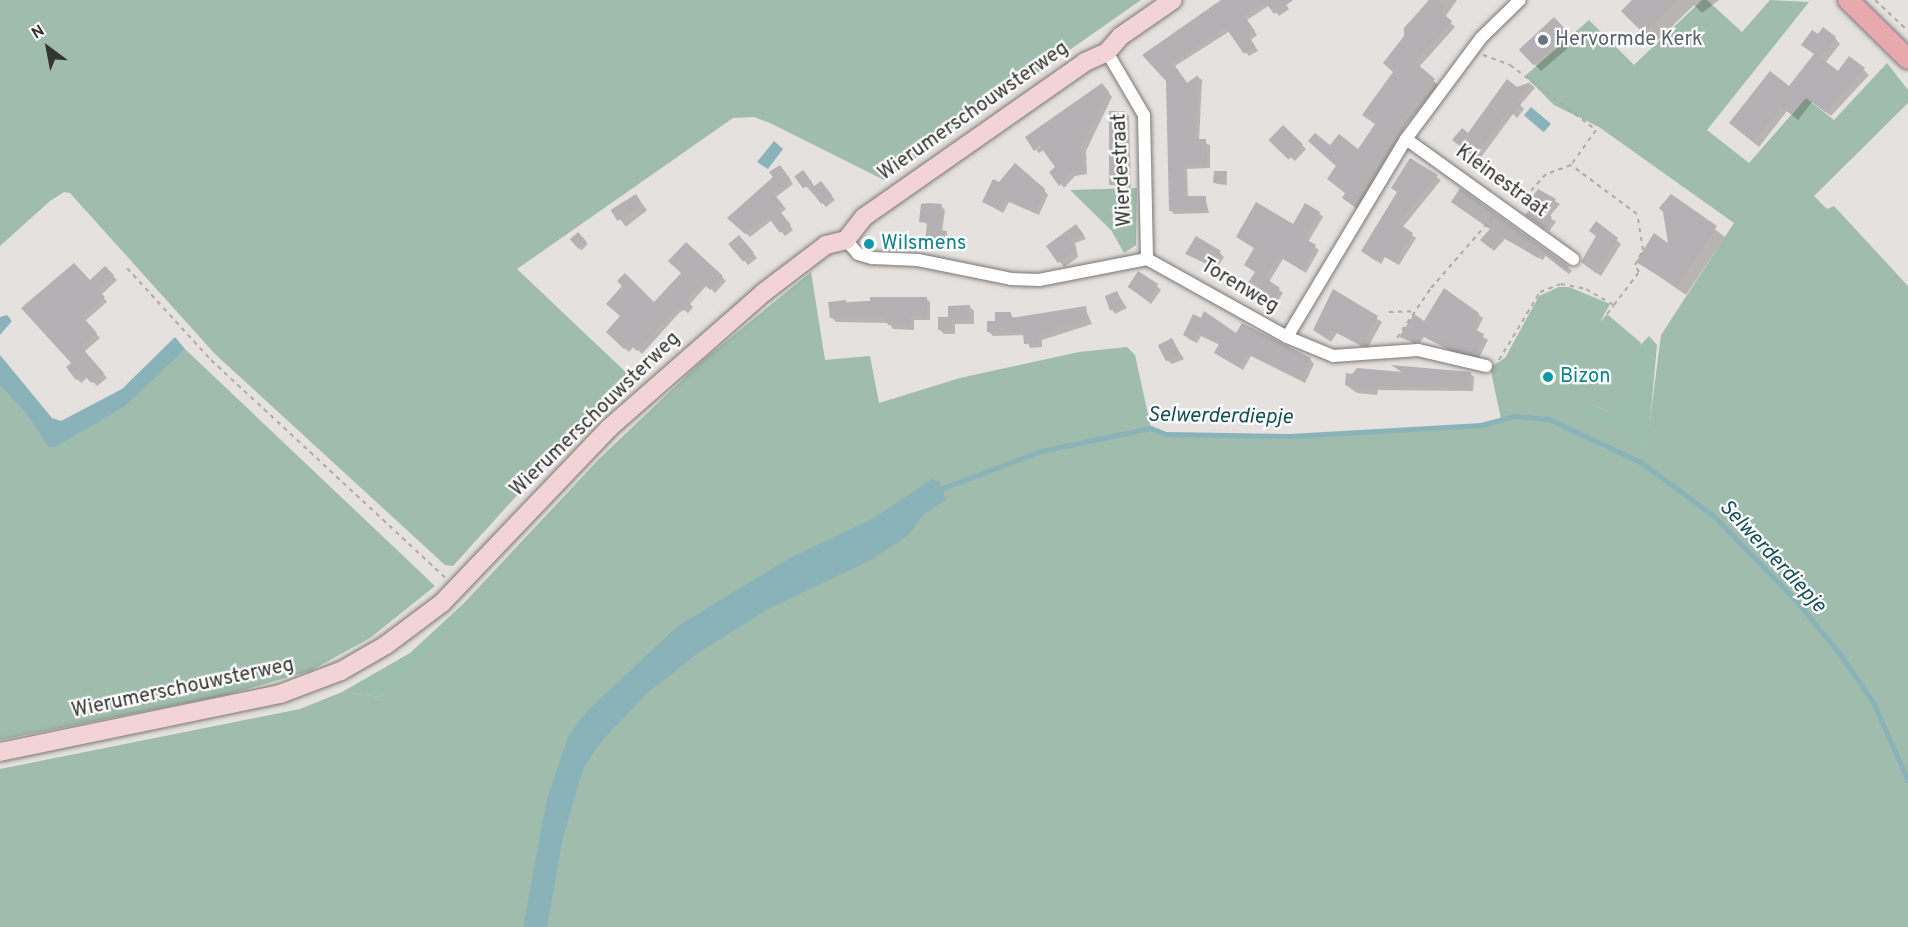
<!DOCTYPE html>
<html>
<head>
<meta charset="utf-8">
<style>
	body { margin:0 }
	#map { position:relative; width:1908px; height:927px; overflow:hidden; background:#e5e1de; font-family:Overpass,sans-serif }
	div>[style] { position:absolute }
	.green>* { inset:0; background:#9fbcac }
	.forest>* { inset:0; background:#9cbeab }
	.water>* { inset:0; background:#8ab3b9; transform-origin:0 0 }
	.shadow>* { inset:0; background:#0003; transform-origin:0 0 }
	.stream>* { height:4.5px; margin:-2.25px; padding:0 2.25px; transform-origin:2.25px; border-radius:2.25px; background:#8ab3b9 }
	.building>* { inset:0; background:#b3b1b4; transform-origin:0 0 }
	.path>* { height:2px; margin-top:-1px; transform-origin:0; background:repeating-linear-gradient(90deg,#adaaa7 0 4.5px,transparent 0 9px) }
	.roads { filter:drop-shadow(0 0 2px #7a7774) drop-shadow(0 0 2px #7a7774) }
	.street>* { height:12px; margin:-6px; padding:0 6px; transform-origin:6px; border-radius:6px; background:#fff }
	.secondary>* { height:18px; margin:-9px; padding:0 9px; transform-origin:9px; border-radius:9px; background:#f3d4d6 }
	.primary>* { height:20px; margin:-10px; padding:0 10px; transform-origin:10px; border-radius:10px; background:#e8a9ae }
	.dots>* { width:16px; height:16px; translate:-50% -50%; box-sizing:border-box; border:3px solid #fff; border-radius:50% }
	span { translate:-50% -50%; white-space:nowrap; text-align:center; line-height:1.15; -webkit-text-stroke:4.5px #fff; paint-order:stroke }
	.worship-label { font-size:20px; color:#5b616d }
	.left { translate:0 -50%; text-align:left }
	.street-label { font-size:20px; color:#353433 }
	.culture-label { font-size:20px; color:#0d838f }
	.water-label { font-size:21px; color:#175259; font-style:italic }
	.north { position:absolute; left:18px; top:18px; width:60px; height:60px; -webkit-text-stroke:4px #fff; paint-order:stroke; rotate:328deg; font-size:16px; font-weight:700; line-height:24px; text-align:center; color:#353433 }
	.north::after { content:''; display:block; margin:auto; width:21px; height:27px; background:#353433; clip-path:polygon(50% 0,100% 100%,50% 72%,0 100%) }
</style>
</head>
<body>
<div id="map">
	<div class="green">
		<i style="clip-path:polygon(0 0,1141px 0,884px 180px,770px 123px,754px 117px,733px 118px,517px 269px,633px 379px,549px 460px,453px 566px,445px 565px,215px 354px,70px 193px,64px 192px,50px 201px,0 246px)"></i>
		<i style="clip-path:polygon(1702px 0,1707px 0,1742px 32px,1770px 0,1809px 2px,1707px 130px,1749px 163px,1806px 98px,1834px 120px,1887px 63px,1908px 90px,1908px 103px,1814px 196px,1827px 209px,1834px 206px,1908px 286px,1908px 927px,0 927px,0 769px,300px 709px,342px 692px,380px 697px,464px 612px,463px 604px,600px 458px,702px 361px,811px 272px,825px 360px,870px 356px,879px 403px,960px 378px,1079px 352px,1127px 347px,1135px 355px,1151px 428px,1166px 434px,1339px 434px,1481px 425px,1501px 419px,1490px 367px,1505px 358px,1539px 296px,1559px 287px,1569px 287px,1610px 304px,1600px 322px,1607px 314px,1641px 343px,1628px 400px,1622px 410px,1606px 411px,1591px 403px,1647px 444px,1661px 335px,1734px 223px,1599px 127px,1554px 105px,1525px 76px,1589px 20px,1634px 65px)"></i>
		<i style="clip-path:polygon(1137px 188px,1136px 245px,1124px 253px,1111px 230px,1070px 190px)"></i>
		<i style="clip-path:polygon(185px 349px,435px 586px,370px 638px,310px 671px,226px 695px,0 740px,0 386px,25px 412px,48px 447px,56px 447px,100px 420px)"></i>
	</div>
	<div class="forest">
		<i style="clip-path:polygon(1649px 336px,1657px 345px,1648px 444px,1582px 412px,1591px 403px,1606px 411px,1622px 409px,1628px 399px,1637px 349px)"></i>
		<i style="clip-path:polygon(463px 604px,467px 608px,459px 623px,380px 697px,342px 692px,410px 653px)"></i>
	</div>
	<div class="water">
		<i style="left:1531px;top:107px;width:26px;height:11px;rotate:40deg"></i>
		<i style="clip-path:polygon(774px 141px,783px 149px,768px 169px,757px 162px)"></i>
		<i style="clip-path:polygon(7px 315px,12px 321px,0 335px,0 317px)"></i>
		<i style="clip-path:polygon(175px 337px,185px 349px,125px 406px,56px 447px,48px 447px,25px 412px,0 386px,0 355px,52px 418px,61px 421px,122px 389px)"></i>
		<i style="clip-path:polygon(932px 479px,939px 482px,946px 500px,924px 514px,908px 535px,873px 559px,766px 610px,698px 653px,646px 694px,599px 744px,583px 769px,563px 837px,547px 927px,523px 927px,547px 799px,568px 737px,587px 711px,678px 626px,788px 559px,872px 519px)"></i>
	</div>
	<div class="shadow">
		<i style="clip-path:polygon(1223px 0,1283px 0,1289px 9px,1279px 16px,1270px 5px,1247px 20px,1257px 35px,1251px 40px,1258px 51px,1249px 56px,1230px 31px,1175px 66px,1188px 84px,1198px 77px,1202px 80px,1199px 141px,1210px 145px,1210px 168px,1187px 169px,1188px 198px,1205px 197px,1209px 213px,1174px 214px,1170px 210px,1167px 81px,1144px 55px)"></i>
		<i style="clip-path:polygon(1429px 0,1457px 0,1445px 17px,1455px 27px,1419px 67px,1438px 85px,1406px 125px,1357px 209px,1348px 202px,1330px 147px,1358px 151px,1376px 125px,1369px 119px,1395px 72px,1406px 28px)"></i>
		<i style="clip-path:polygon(1634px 0,1719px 0,1702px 13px,1694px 5px,1655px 43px,1623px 11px)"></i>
		<i style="clip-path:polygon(1563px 28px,1576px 41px,1541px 71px,1520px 49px)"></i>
		<i style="clip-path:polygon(1818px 36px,1835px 38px,1840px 44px,1825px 63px,1838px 73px,1864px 70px,1869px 75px,1831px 116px,1812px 102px,1798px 120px,1787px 111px,1759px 147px,1737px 128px,1790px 88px,1815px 55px)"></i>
		<i style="clip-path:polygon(1531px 84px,1535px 88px,1520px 105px,1524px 109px,1517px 118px,1513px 114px,1479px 160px,1459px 144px,1516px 89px)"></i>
		<i style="clip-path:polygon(1106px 89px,1112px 97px,1086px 151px,1087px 174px,1075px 176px,1064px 188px,1051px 172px,1057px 168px,1045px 149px,1039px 153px,1036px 150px)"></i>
		<i style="clip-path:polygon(1125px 112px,1129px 116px,1131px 188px,1117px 188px,1113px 184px)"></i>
		<i style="clip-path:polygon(1283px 127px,1306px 149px,1295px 161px,1275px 144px)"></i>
		<i style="clip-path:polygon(1410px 160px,1441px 180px,1402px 228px,1416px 238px,1399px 265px,1385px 257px,1381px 264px,1362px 251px,1398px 192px)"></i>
		<i style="clip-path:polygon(783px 170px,793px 184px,776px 197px,786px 209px,781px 213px,793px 230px,785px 236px,772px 220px,750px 237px,729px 218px)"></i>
		<i style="clip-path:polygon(1226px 172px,1227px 185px,1217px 184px,1215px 183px)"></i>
		<i style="clip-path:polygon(796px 176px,807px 176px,815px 187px,825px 187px,835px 200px,826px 207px)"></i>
		<i style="clip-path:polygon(1044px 190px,1048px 195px,1039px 215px,1009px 202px,1003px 213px,984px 202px)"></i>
		<i style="clip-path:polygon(1461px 190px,1568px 267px,1572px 271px,1569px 274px,1546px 255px,1543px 260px,1505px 239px,1494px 251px,1482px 240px,1491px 230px,1453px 202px)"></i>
		<i style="clip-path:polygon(1539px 191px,1560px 204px,1549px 217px,1556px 222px,1549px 231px,1532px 219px)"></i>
		<i style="left:636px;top:196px;width:18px;height:27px;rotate:52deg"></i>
		<i style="clip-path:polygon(1671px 196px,1725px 237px,1686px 295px,1638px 262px,1670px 246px)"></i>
		<i style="clip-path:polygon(941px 206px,945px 210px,942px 232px,950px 236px,948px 250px,926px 244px,929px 225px,921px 221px)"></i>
		<i style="clip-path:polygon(1319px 213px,1323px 217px,1308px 242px,1319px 250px,1306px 273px,1283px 259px,1269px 282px,1283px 293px,1275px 305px,1250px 293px,1246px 289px,1256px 272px,1256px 249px,1238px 237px,1293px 226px)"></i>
		<i style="clip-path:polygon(1596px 223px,1621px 244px,1601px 276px,1587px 266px,1598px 237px)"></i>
		<i style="clip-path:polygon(1080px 230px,1086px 239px,1075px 243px,1078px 257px,1064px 267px,1048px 246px)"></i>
		<i style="left:578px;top:234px;width:14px;height:9px;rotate:45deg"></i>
		<i style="clip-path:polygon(743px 241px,757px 258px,748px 265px,730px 244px)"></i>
		<i style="clip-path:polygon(686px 244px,726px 281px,715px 293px,707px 285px,690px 304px,693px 307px,688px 313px,684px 310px,679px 313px,642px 354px,634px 346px,629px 352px,608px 332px,654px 304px,683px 273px)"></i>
		<i style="clip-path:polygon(1220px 253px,1224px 257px,1216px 269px,1187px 254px)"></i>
		<i style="clip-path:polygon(109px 272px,117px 280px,101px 295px,107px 302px,85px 321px,100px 338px,84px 352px,107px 378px,97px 386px,88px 377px,81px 383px,77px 379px,68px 367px,73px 363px,23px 309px)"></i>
		<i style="clip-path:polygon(1157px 286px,1161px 290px,1151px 304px,1134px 291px)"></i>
		<i style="clip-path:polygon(1445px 290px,1483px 318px,1476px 332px,1488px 340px,1479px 358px,1455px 353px,1424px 337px,1418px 345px,1401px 337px,1425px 323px)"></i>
		<i style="clip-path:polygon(1334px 291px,1382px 322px,1367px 349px,1337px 333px,1331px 342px,1315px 330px)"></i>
		<i style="clip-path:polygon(1117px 293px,1127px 308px,1115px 314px,1105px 298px)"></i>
		<i style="clip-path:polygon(926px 298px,930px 302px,930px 320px,914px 320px,914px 330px,893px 329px,889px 323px,836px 322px,832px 318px,830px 303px)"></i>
		<i style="clip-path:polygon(970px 307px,974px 311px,974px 324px,955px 324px,955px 334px,944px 334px,940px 330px)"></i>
		<i style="clip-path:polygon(1085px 308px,1092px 324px,1042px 340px,1042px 347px,1030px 348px,1025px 335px,993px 336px,989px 332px,1010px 313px,1014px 319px)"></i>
		<i style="clip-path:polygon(1194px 316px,1236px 335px,1310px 359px,1314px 364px,1305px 383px,1251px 356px,1243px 370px,1216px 353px,1220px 345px,1201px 336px,1197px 343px,1189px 339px,1185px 335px)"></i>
		<i style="clip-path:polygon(1172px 340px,1184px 359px,1172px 364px,1167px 360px)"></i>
		<i style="clip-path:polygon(1395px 367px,1470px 373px,1474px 377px,1473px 391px,1378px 390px,1377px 395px,1357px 393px,1346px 385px,1404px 374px)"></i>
	</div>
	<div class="stream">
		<i style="left:938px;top:490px;width:110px;rotate:-20.7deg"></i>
		<i style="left:1041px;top:451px;width:112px;rotate:-11.8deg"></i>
		<i style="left:1151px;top:428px;width:16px;rotate:22deg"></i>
		<i style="left:1166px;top:434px;width:124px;rotate:0.9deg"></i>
		<i style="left:1290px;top:436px;width:191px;rotate:-3.3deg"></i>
		<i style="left:1481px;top:425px;width:34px;rotate:-15deg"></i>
		<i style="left:1514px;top:416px;width:35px;rotate:5deg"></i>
		<i style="left:1549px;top:419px;width:102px;rotate:25.1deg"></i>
		<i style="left:1641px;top:462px;width:91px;rotate:36.5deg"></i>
		<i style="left:1714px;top:516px;width:117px;rotate:45.7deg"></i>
		<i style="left:1796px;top:600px;width:71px;rotate:50.7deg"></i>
		<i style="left:1841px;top:655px;width:58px;rotate:55.5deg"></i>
		<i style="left:1874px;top:703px;width:84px;rotate:66.2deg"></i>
	</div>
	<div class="building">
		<i style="clip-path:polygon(1221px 0,1293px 0,1274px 14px,1265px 2px,1244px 16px,1255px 31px,1248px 36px,1255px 46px,1244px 54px,1226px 28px,1172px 62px,1187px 83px,1198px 75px,1195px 139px,1206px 139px,1207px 165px,1184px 166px,1184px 196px,1206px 196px,1206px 210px,1169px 211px,1166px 81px,1142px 55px)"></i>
		<i style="clip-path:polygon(1429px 0,1438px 0,1445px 7px,1441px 12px,1452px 21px,1415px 62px,1435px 79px,1402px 120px,1352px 205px,1342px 198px,1345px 193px,1327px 179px,1336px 166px,1308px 141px,1315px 133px,1330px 145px,1339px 134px,1358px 149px,1375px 124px,1362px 115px,1393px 72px,1383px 63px,1404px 36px,1404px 28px)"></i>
		<i style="clip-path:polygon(1632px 0,1678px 0,1644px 34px,1621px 11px)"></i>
		<i style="left:1554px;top:17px;width:21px;height:48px;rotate:47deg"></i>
		<i style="clip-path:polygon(1823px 27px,1836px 37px,1820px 57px,1838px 71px,1849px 56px,1865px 68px,1825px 112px,1806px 97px,1792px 115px,1781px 107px,1753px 142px,1729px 123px,1770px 71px,1789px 86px,1814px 54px,1801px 45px,1812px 30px,1818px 34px)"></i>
		<i style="clip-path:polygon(1507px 79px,1517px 87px,1531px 82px,1517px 100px,1521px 104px,1512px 115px,1507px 112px,1474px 157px,1452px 140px,1462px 128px,1468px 133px)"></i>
		<i style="clip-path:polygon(1102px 83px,1109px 92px,1080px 147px,1084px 171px,1071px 172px,1059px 186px,1049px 172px,1055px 167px,1040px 146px,1034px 151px,1025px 137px)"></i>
		<i style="left:1109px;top:111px;width:16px;height:74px"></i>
		<i style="left:1283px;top:125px;width:28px;height:21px;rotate:44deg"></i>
		<i style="clip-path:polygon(1410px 158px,1438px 175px,1398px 223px,1413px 233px,1394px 262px,1381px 254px,1376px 261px,1361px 251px,1397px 192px,1391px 188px)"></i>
		<i style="clip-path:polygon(1015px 163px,1045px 189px,1035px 212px,1005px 199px,999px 210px,982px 202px,993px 179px,999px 182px)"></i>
		<i style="clip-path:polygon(780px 165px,791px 180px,773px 193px,783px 205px,778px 209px,791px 225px,780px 233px,768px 217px,745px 234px,727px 218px,773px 177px,769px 172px)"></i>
		<i style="left:803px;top:170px;width:15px;height:11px;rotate:53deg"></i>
		<i style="clip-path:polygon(1214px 171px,1227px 171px,1226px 183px,1213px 183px)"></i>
		<i style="left:821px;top:181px;width:18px;height:14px;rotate:52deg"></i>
		<i style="clip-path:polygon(1460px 188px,1568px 266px,1569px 266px,1565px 271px,1542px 253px,1538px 258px,1501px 236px,1490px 248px,1480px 240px,1490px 229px,1451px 202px)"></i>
		<i style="clip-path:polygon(1538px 189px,1556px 199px,1546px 212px,1552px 217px,1544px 228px,1525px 215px,1535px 203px,1530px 200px)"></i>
		<i style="left:636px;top:194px;width:13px;height:30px;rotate:58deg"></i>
		<i style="clip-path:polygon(1671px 194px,1717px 226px,1677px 287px,1636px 262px,1654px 233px,1668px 243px,1663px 212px,1659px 208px)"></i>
		<i style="clip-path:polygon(1256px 202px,1293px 224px,1305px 203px,1320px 212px,1304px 238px,1316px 245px,1302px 270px,1279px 256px,1265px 278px,1280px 288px,1271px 302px,1244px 289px,1255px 272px,1244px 265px,1254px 248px,1236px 237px)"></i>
		<i style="clip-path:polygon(929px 203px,942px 204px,939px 230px,947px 231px,945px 247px,925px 245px,927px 223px,919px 222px,921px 204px)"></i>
		<i style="clip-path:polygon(1596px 221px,1618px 238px,1596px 273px,1581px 262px,1596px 236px,1589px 231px)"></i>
		<i style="clip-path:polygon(1076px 224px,1084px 235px,1072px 239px,1074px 252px,1058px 263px,1046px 246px)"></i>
		<i style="left:578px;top:232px;width:13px;height:11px;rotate:48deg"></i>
		<i style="left:739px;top:235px;width:23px;height:14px;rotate:50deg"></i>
		<i style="clip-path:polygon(1196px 236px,1221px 251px,1212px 266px,1185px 254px)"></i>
		<i style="clip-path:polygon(686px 242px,723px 276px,710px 290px,702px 282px,687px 299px,690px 302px,683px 310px,679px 307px,675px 309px,637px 351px,629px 344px,624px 349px,606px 332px,620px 316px,606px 304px,622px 286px,617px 281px,625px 273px,654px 302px,681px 273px,668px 261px)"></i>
		<i style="clip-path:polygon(74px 263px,90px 280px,105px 266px,114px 275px,98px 290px,105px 297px,82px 316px,97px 333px,81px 347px,104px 373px,91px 383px,84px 374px,76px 380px,66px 367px,71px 363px,21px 308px)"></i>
		<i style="left:1138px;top:271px;width:24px;height:19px;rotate:33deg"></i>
		<i style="clip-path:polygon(1444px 288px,1479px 313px,1472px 328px,1484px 334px,1474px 355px,1450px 349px,1419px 334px,1414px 342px,1399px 337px,1414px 314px,1424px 321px)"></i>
		<i style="clip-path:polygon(1333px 289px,1378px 316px,1362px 346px,1332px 330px,1327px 339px,1313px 330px)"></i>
		<i style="clip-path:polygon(1117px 291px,1123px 304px,1110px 311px,1105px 296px)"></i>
		<i style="clip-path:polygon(870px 297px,927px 297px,927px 316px,910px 316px,911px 326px,888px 325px,885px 317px,830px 318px,828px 302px,846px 300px,846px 304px,870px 301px)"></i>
		<i style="clip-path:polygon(970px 305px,970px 320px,952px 320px,952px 330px,938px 330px,938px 317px,948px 317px,948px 306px)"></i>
		<i style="clip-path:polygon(1086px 306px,1088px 320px,1053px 328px,1054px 333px,1038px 335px,1039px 343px,1024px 344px,1023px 332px,987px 332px,987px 321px,995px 321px,995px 312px,1011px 312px,1011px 318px)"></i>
		<i style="clip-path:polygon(1204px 311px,1236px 333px,1242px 323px,1311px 358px,1301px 379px,1247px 353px,1238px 367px,1214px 353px,1219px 344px,1197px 332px,1193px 340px,1183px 335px,1193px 314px,1201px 318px)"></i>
		<i style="left:1172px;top:338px;width:18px;height:16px;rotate:63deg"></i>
		<i style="clip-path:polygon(1391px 365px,1471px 372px,1469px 387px,1374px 386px,1373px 392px,1345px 385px,1346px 373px,1352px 374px,1357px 368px,1402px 372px)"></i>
	</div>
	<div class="path">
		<i style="left:1875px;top:0;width:45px;rotate:43.2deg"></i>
		<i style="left:1483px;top:55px;width:29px;rotate:20deg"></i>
		<i style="left:1510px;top:65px;width:108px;rotate:37.1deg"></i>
		<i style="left:1596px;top:130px;width:43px;rotate:125.5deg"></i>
		<i style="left:127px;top:268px;width:125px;rotate:47.6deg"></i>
		<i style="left:211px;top:360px;width:321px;rotate:42.9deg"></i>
		<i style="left:1389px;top:312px;width:24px;rotate:-2deg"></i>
		<i style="left:1607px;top:314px;width:11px;rotate:-52deg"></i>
		<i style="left:1397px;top:338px;width:60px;rotate:-55.8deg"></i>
		<i style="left:1431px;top:288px;width:93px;rotate:-48.9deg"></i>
		<i style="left:1499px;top:360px;width:79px;rotate:-58.9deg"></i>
		<i style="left:1540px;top:292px;width:22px;rotate:-21deg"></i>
		<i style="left:1561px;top:284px;width:25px;rotate:11deg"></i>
		<i style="left:1586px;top:289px;width:32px;rotate:30deg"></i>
		<i style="left:1614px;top:305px;width:41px;rotate:-52.9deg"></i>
		<i style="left:1639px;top:272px;width:8px;rotate:-120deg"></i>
		<i style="left:1635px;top:265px;width:17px;rotate:-62deg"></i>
		<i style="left:1643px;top:250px;width:36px;rotate:-99deg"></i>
		<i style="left:1637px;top:214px;width:82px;rotate:-143.4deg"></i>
		<i style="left:1571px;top:165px;width:27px;rotate:160deg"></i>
		<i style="left:1546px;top:174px;width:39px;rotate:132deg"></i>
	</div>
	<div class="roads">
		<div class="street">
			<i style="left:1107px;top:52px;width:73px;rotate:59.6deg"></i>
			<i style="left:1144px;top:115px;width:144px;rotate:88.8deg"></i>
			<i style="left:1406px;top:139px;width:206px;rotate:35.7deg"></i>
			<i style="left:846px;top:240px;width:18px;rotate:49deg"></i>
			<i style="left:858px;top:254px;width:15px;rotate:16deg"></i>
			<i style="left:872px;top:258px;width:46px;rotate:2.5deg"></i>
			<i style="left:918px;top:260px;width:95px;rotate:11.5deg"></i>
			<i style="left:1011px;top:279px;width:28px;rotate:2deg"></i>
			<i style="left:1039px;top:280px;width:110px;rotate:-11deg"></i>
			<i style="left:1147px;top:259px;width:160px;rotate:29.1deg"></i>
			<i style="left:1287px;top:337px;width:231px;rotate:-59deg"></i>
			<i style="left:1406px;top:139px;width:126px;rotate:-53.4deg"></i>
			<i style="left:1481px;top:38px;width:54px;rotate:-44.3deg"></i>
			<i style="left:1287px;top:337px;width:50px;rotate:22.4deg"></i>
			<i style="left:1333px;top:356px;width:85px;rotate:-4deg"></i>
			<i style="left:1418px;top:350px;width:70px;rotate:13.2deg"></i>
		</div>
		<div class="secondary">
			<i style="left:0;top:752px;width:286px;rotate:-11.7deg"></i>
			<i style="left:280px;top:694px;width:65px;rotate:-20.7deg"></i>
			<i style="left:341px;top:671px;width:52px;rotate:-30deg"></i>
			<i style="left:386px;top:645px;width:70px;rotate:-36.9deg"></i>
			<i style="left:442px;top:603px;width:242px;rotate:-46.3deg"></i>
			<i style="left:609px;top:428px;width:205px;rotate:-41.2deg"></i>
			<i style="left:763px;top:293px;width:79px;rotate:-37.3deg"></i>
			<i style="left:826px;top:245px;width:21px;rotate:-14deg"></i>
			<i style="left:846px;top:240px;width:29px;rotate:-52deg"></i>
			<i style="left:864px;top:217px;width:270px;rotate:-35deg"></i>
			<i style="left:1085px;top:62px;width:24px;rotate:-24deg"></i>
			<i style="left:1107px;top:52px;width:21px;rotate:-49deg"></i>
			<i style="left:1121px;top:36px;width:63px;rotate:-34.7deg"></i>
		</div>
		<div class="primary">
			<i style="left:1848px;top:0;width:84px;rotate:44.5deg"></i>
		</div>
	</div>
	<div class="dots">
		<i style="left:1543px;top:40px;background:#6b7280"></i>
		<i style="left:869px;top:244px;background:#0f9aa8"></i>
		<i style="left:1548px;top:377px;background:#0f9aa8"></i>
	</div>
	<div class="worship-label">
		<span class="left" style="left:1555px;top:40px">Hervormde Kerk</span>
	</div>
	<div class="street-label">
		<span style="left:974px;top:112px;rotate:-35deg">Wierumerschouwsterweg</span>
		<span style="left:1123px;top:170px;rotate:-93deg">Wierdestraat</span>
		<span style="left:1501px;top:182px;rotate:36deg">Kleinestraat</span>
		<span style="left:1239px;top:287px;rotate:31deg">Torenweg</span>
		<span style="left:596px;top:415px;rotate:-44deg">Wierumerschouwsterweg</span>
		<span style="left:183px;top:689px;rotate:-12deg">Wierumerschouwsterweg</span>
	</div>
	<div class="culture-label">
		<span class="left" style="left:881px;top:244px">Wilsmens</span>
		<span class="left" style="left:1560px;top:377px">Bizon</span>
	</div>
	<div class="water-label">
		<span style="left:1220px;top:417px;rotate:1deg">Selwerderdiepje</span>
		<span style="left:1772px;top:557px;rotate:47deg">Selwerderdiepje</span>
	</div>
	<div class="north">N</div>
</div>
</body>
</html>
